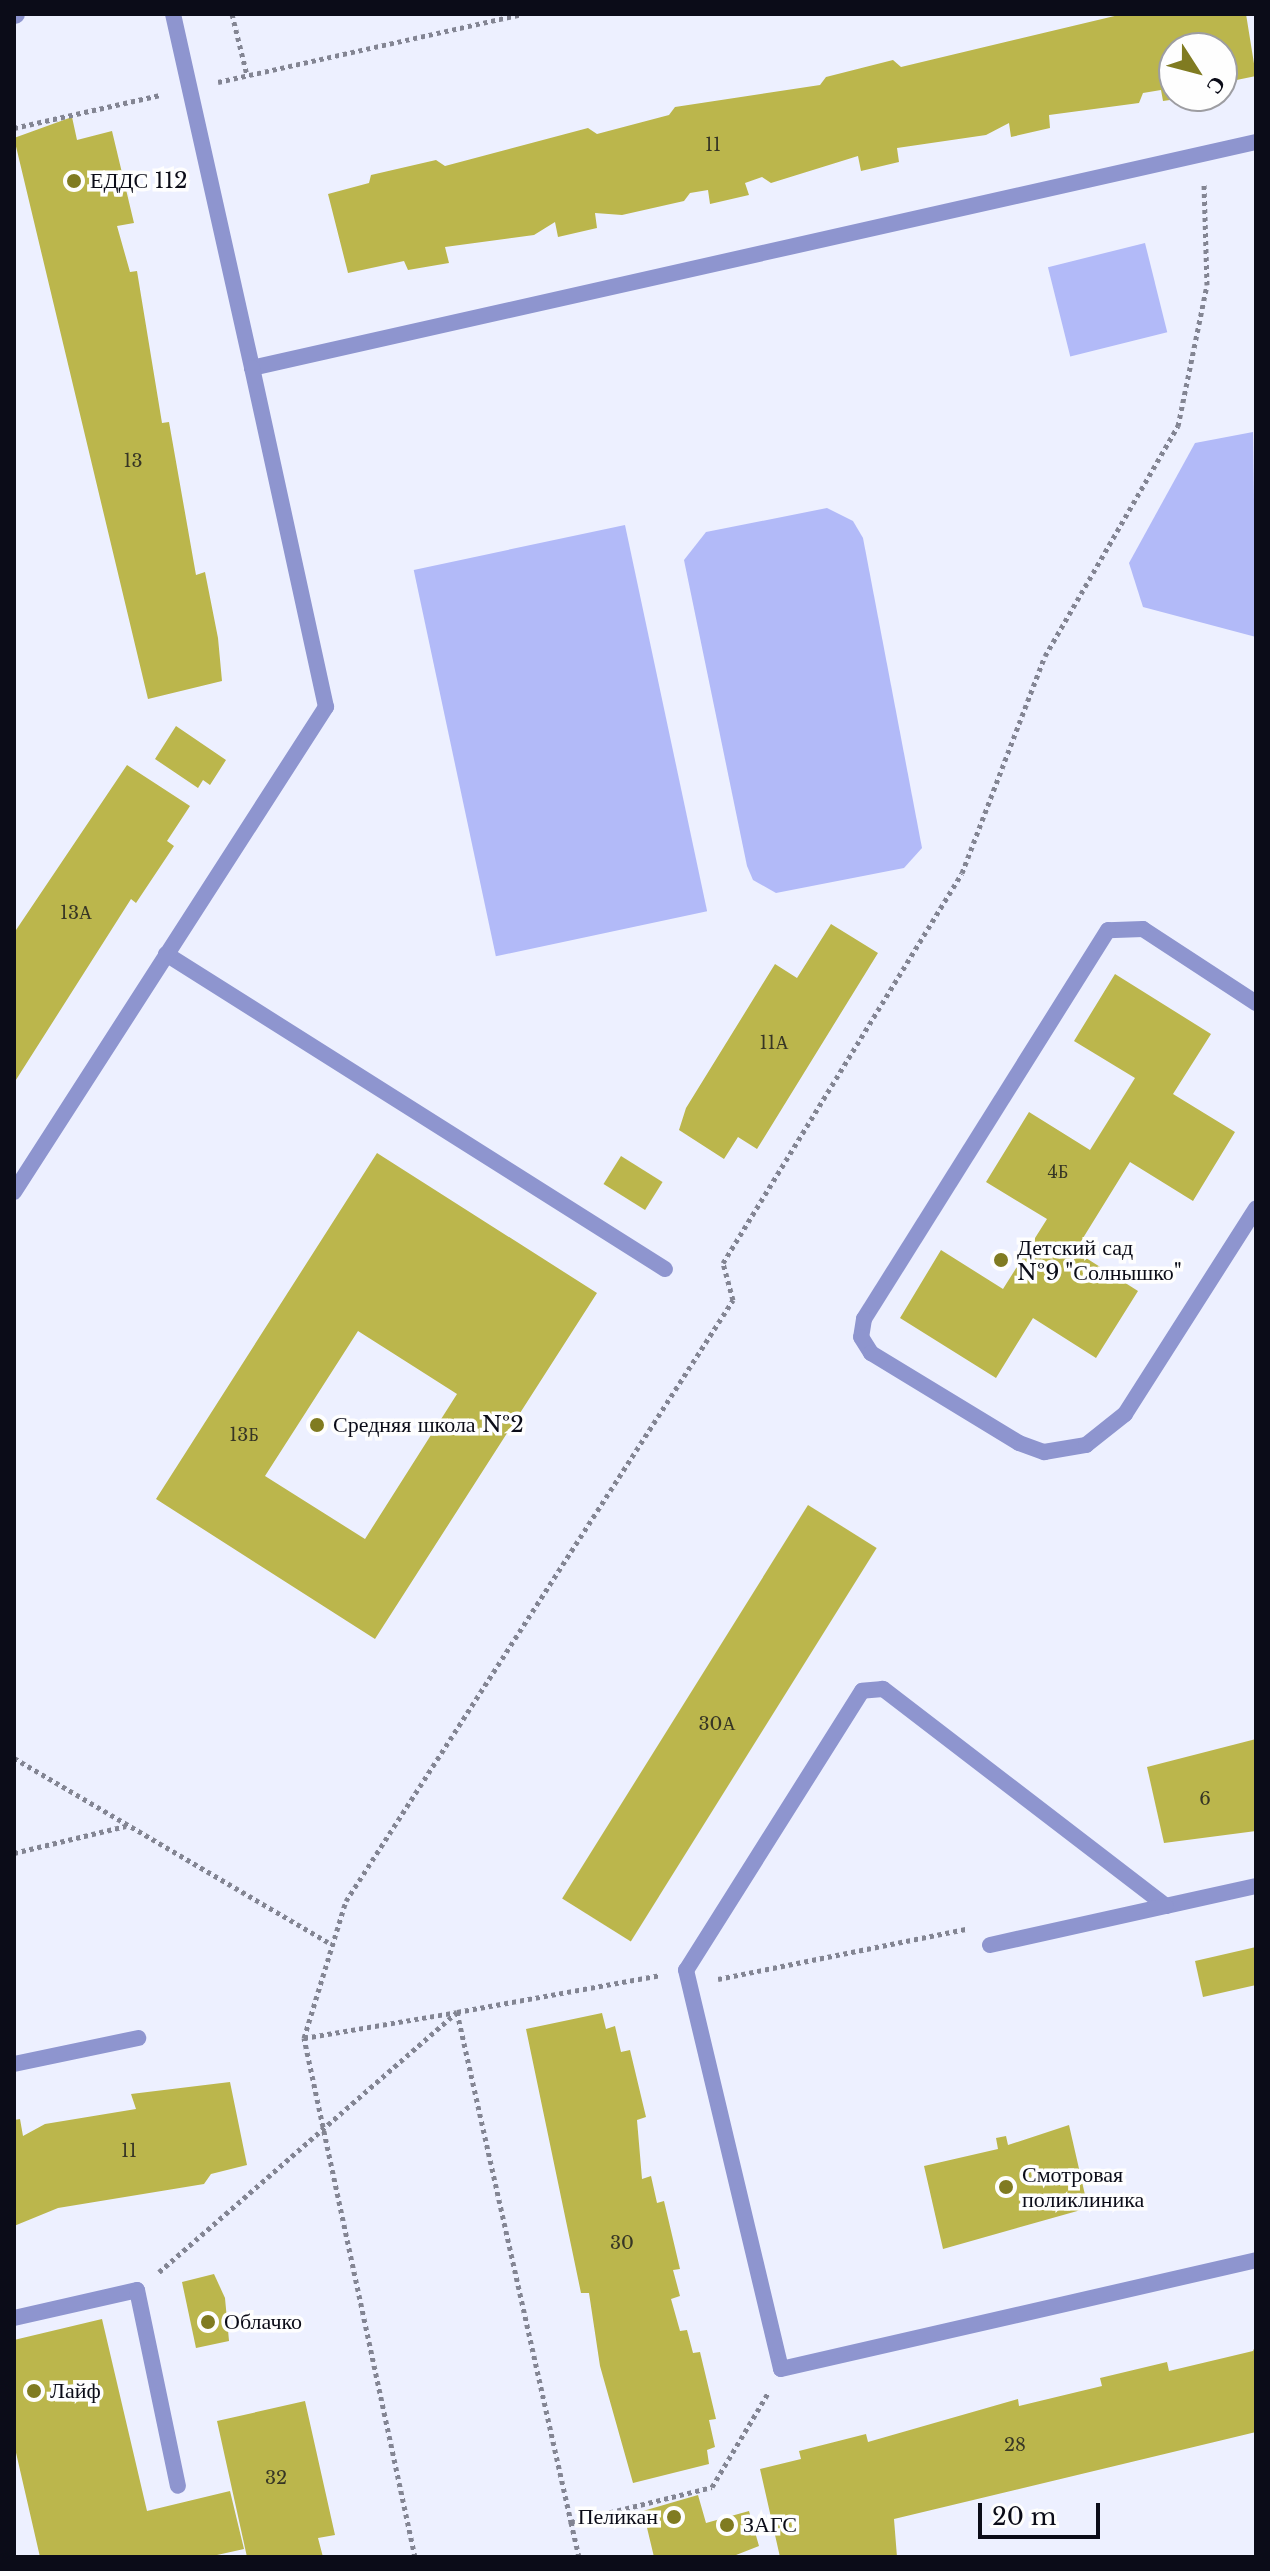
<!DOCTYPE html>
<html>
<head>
<meta charset="utf-8">
<style>
	body { margin:0 }
	#map { position:relative; width:1270px; height:2571px; overflow:hidden; background:#edf0ff; font-family:"Libre Baskerville",serif }
	div>[style] { position:absolute }
	.green>* { inset:0; background:#b2baf8; transform-origin:0 0 }
	.building>* { inset:0; background:#bbb64c; transform-origin:0 0 }
	.path>* { height:5px; margin-top:-2.5px; transform-origin:0; background:repeating-linear-gradient(90deg,#838593 0 4px,transparent 0 8px) }
	.service>* { height:16px; margin:-8px; padding:0 8px; transform-origin:8px; border-radius:8px; background:#8e95cf }
	.tertiary>* { height:20px; margin:-10px; padding:0 10px; transform-origin:10px; border-radius:10px; background:#8e95cf }
	.dots>* { width:22px; height:22px; translate:-50% -50%; box-sizing:border-box; border:4px solid #fefefe; border-radius:50% }
	span { translate:-50% -50%; white-space:nowrap; text-align:center; line-height:1.15; -webkit-text-stroke:7px #fefefe; paint-order:stroke }
	.number-label { font-size:18px; color:#373625 }
	.number-label span { -webkit-text-stroke-width:0 }
	.poi-label { font-size:22px; color:#0b0c18 }
	.left { translate:0 -50%; text-align:left }
	.right { translate:-100% -50%; text-align:right }
	.frame { position:absolute; inset:0; border:16px solid #0b0c18; pointer-events:none }
	.north { position:absolute; left:1158px; top:32px; width:80px; height:80px; box-sizing:border-box; background:#fefefe; border:2px solid #9d9da2; border-radius:50%; rotate:126deg; font-size:22px; font-weight:700; line-height:32px; text-align:center; color:#0b0c18 }
	.north::after { content:''; display:block; margin:auto; width:28px; height:36px; background:#807b21; clip-path:polygon(50% 0,100% 100%,50% 72%,0 100%) }
	.scale { position:absolute; left:978px; top:2503px; width:122px; height:36px; box-sizing:border-box; border:4px solid #0b0c18; border-top:0; padding-left:10px; font-size:24px; line-height:28px; white-space:nowrap; color:#0b0c18; -webkit-text-stroke:6px #fefefe; paint-order:stroke }
</style>
</head>
<body>
<div id="map">
	<div class="green">
		<i style="left:1145px;top:243px;width:92px;height:100px;rotate:76deg"></i>
		<i style="clip-path:polygon(1253px 432px,1256px 637px,1143px 607px,1129px 563px,1195px 443px)"></i>
		<i style="clip-path:polygon(827px 508px,853px 521px,863px 538px,922px 848px,904px 868px,776px 893px,753px 880px,747px 866px,684px 560px,706px 532px)"></i>
		<i style="left:625px;top:525px;width:395px;height:216px;rotate:78deg"></i>
	</div>
	<div class="building">
		<i style="clip-path:polygon(1123px 14px,1246px 14px,1256px 76px,1222px 83px,1222px 48px,1174px 48px,1174px 96px,1184px 98px,1163px 101px,1161px 90px,1143px 93px,1139px 103px,1049px 115px,1050px 128px,1011px 137px,1009px 123px,986px 135px,897px 148px,899px 162px,861px 171px,858px 156px,771px 183px,762px 177px,745px 183px,749px 195px,710px 204px,708px 190px,690px 193px,684px 201px,622px 215px,595px 213px,597px 228px,558px 237px,555px 222px,534px 235px,445px 247px,449px 263px,408px 270px,404px 261px,348px 273px,328px 194px,369px 183px,371px 175px,436px 160px,445px 166px,588px 128px,597px 134px,669px 115px,675px 107px,820px 85px,826px 77px,893px 60px,901px 67px)"></i>
		<i style="clip-path:polygon(72px 117px,77px 140px,112px 131px,134px 223px,117px 226px,130px 272px,137px 271px,162px 423px,169px 422px,196px 575px,205px 572px,218px 638px,222px 681px,148px 699px,14px 138px)"></i>
		<i style="clip-path:polygon(176px 726px,226px 760px,210px 785px,203px 780px,198px 788px,155px 759px)"></i>
		<i style="clip-path:polygon(127px 765px,190px 806px,167px 841px,174px 846px,136px 903px,131px 899px,14px 1083px,14px 933px)"></i>
		<i style="clip-path:polygon(831px 924px,878px 953px,757px 1149px,738px 1137px,724px 1159px,679px 1130px,686px 1108px,775px 964px,797px 978px)"></i>
		<i style="clip-path:polygon(1115px 974px,1211px 1034px,1173px 1094px,1235px 1132px,1193px 1201px,1130px 1162px,1075px 1251px,1138px 1291px,1096px 1358px,1033px 1318px,996px 1378px,900px 1318px,941px 1250px,1003px 1289px,1047px 1219px,986px 1182px,1029px 1112px,1090px 1150px,1135px 1078px,1074px 1041px)"></i>
		<i style="clip-path:polygon(evenodd,377px 1153px,597px 1293px,375px 1639px,156px 1499px,377px 1153px,358px 1331px,457px 1394px,365px 1539px,265px 1476px,358px 1331px)"></i>
		<i style="left:621px;top:1156px;width:49px;height:33px;rotate:32deg"></i>
		<i style="left:808px;top:1505px;width:81px;height:464px;rotate:32deg"></i>
		<i style="clip-path:polygon(1256px 1739px,1256px 1831px,1164px 1843px,1147px 1767px)"></i>
		<i style="clip-path:polygon(1256px 1947px,1256px 1985px,1203px 1997px,1195px 1961px)"></i>
		<i style="clip-path:polygon(602px 2013px,606px 2029px,615px 2026px,621px 2052px,630px 2050px,646px 2117px,637px 2120px,642px 2179px,651px 2176px,657px 2203px,664px 2201px,680px 2269px,673px 2270px,680px 2296px,671px 2299px,680px 2331px,687px 2330px,693px 2353px,700px 2352px,716px 2419px,709px 2420px,715px 2447px,707px 2450px,709px 2464px,633px 2483px,600px 2366px,589px 2293px,581px 2293px,526px 2029px)"></i>
		<i style="clip-path:polygon(230px 2082px,247px 2165px,211px 2174px,204px 2184px,58px 2208px,14px 2226px,14px 2120px,20px 2119px,23px 2136px,45px 2124px,136px 2109px,131px 2094px)"></i>
		<i style="clip-path:polygon(1069px 2125px,1088px 2208px,943px 2249px,924px 2166px,998px 2149px,996px 2138px,1006px 2136px,1008px 2145px)"></i>
		<i style="clip-path:polygon(214px 2274px,225px 2298px,229px 2341px,196px 2348px,182px 2282px)"></i>
		<i style="clip-path:polygon(102px 2319px,147px 2511px,230px 2491px,244px 2549px,208px 2557px,40px 2557px,14px 2444px,14px 2340px)"></i>
		<i style="clip-path:polygon(1256px 2344px,1256px 2432px,894px 2519px,897px 2557px,780px 2557px,760px 2469px,801px 2459px,799px 2451px,866px 2434px,868px 2442px,1018px 2399px,1019px 2406px,1102px 2386px,1100px 2378px,1167px 2362px,1169px 2371px,1253px 2351px)"></i>
		<i style="clip-path:polygon(305px 2401px,335px 2535px,318px 2538px,323px 2557px,247px 2557px,217px 2421px)"></i>
		<i style="clip-path:polygon(698px 2495px,706px 2523px,749px 2511px,759px 2546px,731px 2557px,654px 2557px,643px 2511px)"></i>
	</div>
	<div class="path">
		<i style="left:232px;top:14px;width:63px;rotate:76.2deg"></i>
		<i style="left:218px;top:82px;width:312px;rotate:-12.6deg"></i>
		<i style="left:14px;top:128px;width:151px;rotate:-12.7deg"></i>
		<i style="left:14px;top:1758px;width:364px;rotate:30.4deg"></i>
		<i style="left:14px;top:1853px;width:115px;rotate:-13.6deg"></i>
		<i style="left:718px;top:1979px;width:254px;rotate:-11.4deg"></i>
		<i style="left:304px;top:2038px;width:143px;rotate:-73deg"></i>
		<i style="left:346px;top:1901px;width:715px;rotate:-57.22deg"></i>
		<i style="left:733px;top:1300px;width:38px;rotate:-105deg"></i>
		<i style="left:723px;top:1263px;width:457px;rotate:-58.5deg"></i>
		<i style="left:962px;top:873px;width:232px;rotate:-69.1deg"></i>
		<i style="left:1045px;top:656px;width:266px;rotate:-60deg"></i>
		<i style="left:1178px;top:426px;width:144px;rotate:-78.4deg"></i>
		<i style="left:1207px;top:285px;width:102px;rotate:-91.7deg"></i>
		<i style="left:159px;top:2272px;width:395px;rotate:-41.1deg"></i>
		<i style="left:457px;top:2012px;width:206px;rotate:-10.3deg"></i>
		<i style="left:415px;top:2557px;width:531px;rotate:-102.07deg"></i>
		<i style="left:304px;top:2038px;width:155px;rotate:-9.6deg"></i>
		<i style="left:457px;top:2012px;width:523px;rotate:77.4deg"></i>
		<i style="left:579px;top:2557px;width:36px;rotate:-103deg"></i>
		<i style="left:571px;top:2522px;width:145px;rotate:-13.9deg"></i>
		<i style="left:712px;top:2487px;width:109px;rotate:-59.2deg"></i>
	</div>
	<div class="service">
		<i style="left:173px;top:14px;width:363px;rotate:77.4deg"></i>
		<i style="left:252px;top:368px;width:1029px;rotate:-12.69deg"></i>
		<i style="left:166px;top:954px;width:590px;rotate:32.26deg"></i>
		<i style="left:1256px;top:1003px;width:135px;rotate:-146.8deg"></i>
		<i style="left:1143px;top:929px;width:35px;rotate:178deg"></i>
		<i style="left:1108px;top:930px;width:459px;rotate:122.1deg"></i>
		<i style="left:864px;top:1319px;width:18px;rotate:99deg"></i>
		<i style="left:861px;top:1337px;width:19px;rotate:58deg"></i>
		<i style="left:871px;top:1353px;width:173px;rotate:31.3deg"></i>
		<i style="left:1019px;top:1443px;width:27px;rotate:20deg"></i>
		<i style="left:1044px;top:1452px;width:43px;rotate:-9.5deg"></i>
		<i style="left:1086px;top:1445px;width:50px;rotate:-38.5deg"></i>
		<i style="left:1125px;top:1414px;width:244px;rotate:-57.5deg"></i>
		<i style="left:14px;top:1192px;width:577px;rotate:-57.25deg"></i>
		<i style="left:326px;top:707px;width:347px;rotate:-102.3deg"></i>
		<i style="left:1256px;top:1886px;width:92px;rotate:167.5deg"></i>
		<i style="left:1166px;top:1906px;width:357px;rotate:-142.5deg"></i>
		<i style="left:883px;top:1689px;width:21px;rotate:175deg"></i>
		<i style="left:862px;top:1691px;width:330px;rotate:122.2deg"></i>
		<i style="left:686px;top:1970px;width:410px;rotate:76.6deg"></i>
		<i style="left:781px;top:2369px;width:487px;rotate:-12.9deg"></i>
		<i style="left:990px;top:1945px;width:180px;rotate:-12.5deg"></i>
		<i style="left:14px;top:2064px;width:127px;rotate:-11.8deg"></i>
		<i style="left:14px;top:2318px;width:126px;rotate:-12.8deg"></i>
		<i style="left:137px;top:2290px;width:200px;rotate:78.2deg"></i>
	</div>
	<div class="tertiary">
		<i style="left:14px;top:14px;width:1px"></i>
	</div>
	<div class="dots">
		<i style="left:74px;top:181px;background:#807b21"></i>
		<i style="left:1001px;top:1260px;background:#807b21"></i>
		<i style="left:317px;top:1425px;background:#807b21"></i>
		<i style="left:1006px;top:2187px;background:#807b21"></i>
		<i style="left:208px;top:2322px;background:#807b21"></i>
		<i style="left:34px;top:2391px;background:#807b21"></i>
		<i style="left:674px;top:2517px;background:#807b21"></i>
		<i style="left:727px;top:2525px;background:#807b21"></i>
	</div>
	<div class="number-label">
		<span style="left:713px;top:145px">11</span>
		<span style="left:133px;top:461px">13</span>
		<span style="left:76px;top:913px">13А</span>
		<span style="left:774px;top:1043px">11А</span>
		<span style="left:1058px;top:1172px">4Б</span>
		<span style="left:244px;top:1435px">13Б</span>
		<span style="left:717px;top:1724px">30А</span>
		<span style="left:1205px;top:1799px">6</span>
		<span style="left:129px;top:2151px">11</span>
		<span style="left:622px;top:2243px">30</span>
		<span style="left:1015px;top:2445px">28</span>
		<span style="left:276px;top:2478px">32</span>
	</div>
	<div class="poi-label">
		<span class="left" style="left:90px;top:181px">ЕДДС 112</span>
		<span class="left" style="left:1017px;top:1260px">Детский сад<br>№9 "Солнышко"</span>
		<span class="left" style="left:333px;top:1425px">Средняя школа №2</span>
		<span class="left" style="left:1022px;top:2187px">Смотровая<br>поликлиника</span>
		<span class="left" style="left:224px;top:2322px">Облачко</span>
		<span class="left" style="left:50px;top:2391px">Лайф</span>
		<span class="right" style="left:658px;top:2517px">Пеликан</span>
		<span class="left" style="left:743px;top:2525px">ЗАГС</span>
	</div>
	<div class="frame"></div>
	<div class="north">С</div>
	<div class="scale">20 m</div>
</div>
</body>
</html>
